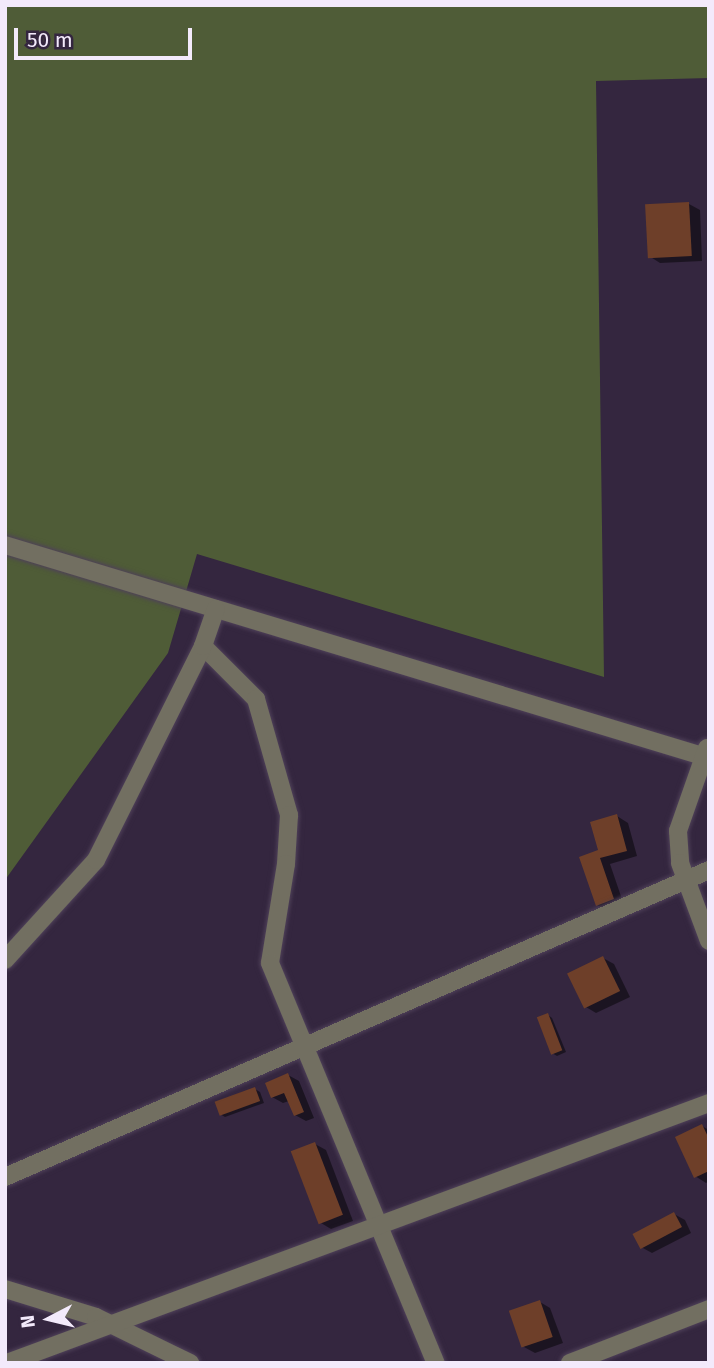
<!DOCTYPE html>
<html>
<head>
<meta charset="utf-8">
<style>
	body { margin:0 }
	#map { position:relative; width:714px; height:1368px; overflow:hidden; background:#34263f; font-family:"Fira Sans",sans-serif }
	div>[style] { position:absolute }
	.green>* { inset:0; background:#4f5c37 }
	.shadow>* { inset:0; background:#0007 }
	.building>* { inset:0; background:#6e3f29; transform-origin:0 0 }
	.roads { filter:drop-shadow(0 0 2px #4f4159) drop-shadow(0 0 2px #4f4159) }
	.minor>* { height:18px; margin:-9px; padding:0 9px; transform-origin:9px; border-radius:9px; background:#726f61 }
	span { translate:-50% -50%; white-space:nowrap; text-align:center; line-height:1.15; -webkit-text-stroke:5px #34263f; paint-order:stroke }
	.frame { position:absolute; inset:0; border:7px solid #f3eafb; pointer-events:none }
	.north { position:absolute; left:14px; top:1284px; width:70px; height:70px; -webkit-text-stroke:5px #34263f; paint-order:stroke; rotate:263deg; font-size:19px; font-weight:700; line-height:28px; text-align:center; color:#f3eafb }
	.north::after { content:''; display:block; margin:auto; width:24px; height:32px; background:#f3eafb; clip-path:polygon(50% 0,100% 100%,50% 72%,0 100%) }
	.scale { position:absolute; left:14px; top:28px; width:178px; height:32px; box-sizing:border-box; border:4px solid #f3eafb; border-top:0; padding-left:9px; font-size:21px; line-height:24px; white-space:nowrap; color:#f3eafb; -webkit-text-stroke:5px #34263f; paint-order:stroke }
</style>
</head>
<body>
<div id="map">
	<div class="green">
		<i style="clip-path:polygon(5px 5px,709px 5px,709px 78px,596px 81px,604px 677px,197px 554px,168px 653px,5px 880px)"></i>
	</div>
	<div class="shadow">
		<i style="clip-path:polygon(689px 204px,700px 210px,702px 261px,660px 263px,649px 256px)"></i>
		<i style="clip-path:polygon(617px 816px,628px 823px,637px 856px,610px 864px,624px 905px,608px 911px,597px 905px,600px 851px)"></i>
		<i style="clip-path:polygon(603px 958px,614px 964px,630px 997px,596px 1013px,586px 1007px)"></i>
		<i style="clip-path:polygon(548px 1015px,552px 1018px,566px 1052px,557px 1056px,552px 1053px)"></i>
		<i style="clip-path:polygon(288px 1075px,299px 1081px,314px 1118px,306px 1121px,295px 1115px,289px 1101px,283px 1103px,272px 1097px)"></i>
		<i style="clip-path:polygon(255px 1089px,260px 1092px,264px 1103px,225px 1117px,220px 1114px)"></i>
		<i style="clip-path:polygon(702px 1126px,709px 1130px,709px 1181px,706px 1183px,695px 1176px)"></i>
		<i style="clip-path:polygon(315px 1144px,326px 1150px,353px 1221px,331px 1229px,321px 1223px)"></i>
		<i style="clip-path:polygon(674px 1214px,685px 1220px,691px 1233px,652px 1253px,641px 1247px)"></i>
		<i style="clip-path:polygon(540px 1302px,550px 1308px,563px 1343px,535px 1353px,524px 1347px)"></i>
	</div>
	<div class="building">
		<i style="left:689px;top:202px;width:54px;height:44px;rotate:87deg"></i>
		<i style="clip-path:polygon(617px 814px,627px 851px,600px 858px,614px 899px,596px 906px,579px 857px,598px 850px,590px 822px)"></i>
		<i style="left:603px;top:956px;width:39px;height:40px;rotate:64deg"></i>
		<i style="left:548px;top:1013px;width:40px;height:12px;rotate:69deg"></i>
		<i style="clip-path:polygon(288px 1073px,304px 1112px,294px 1116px,284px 1093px,271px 1098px,265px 1083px)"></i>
		<i style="left:255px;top:1087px;width:15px;height:43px;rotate:70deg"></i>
		<i style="clip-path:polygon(702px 1124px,709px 1139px,709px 1171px,694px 1178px,675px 1137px)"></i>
		<i style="left:315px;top:1142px;width:78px;height:26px;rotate:69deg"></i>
		<i style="left:674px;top:1212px;width:17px;height:47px;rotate:62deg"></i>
		<i style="left:540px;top:1300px;width:39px;height:33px;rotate:71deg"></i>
	</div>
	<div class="roads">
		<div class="minor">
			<i style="left:5px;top:545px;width:736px;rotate:16.83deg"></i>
			<i style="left:203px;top:646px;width:75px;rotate:45deg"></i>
			<i style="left:256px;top:699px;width:121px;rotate:74.1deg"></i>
			<i style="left:289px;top:815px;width:49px;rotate:93.5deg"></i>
			<i style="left:286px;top:864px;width:100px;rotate:99.2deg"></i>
			<i style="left:270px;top:963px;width:433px;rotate:67.5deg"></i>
			<i style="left:707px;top:748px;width:88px;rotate:109.3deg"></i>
			<i style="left:678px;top:831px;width:32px;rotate:86deg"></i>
			<i style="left:680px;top:863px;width:83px;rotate:69.6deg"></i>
			<i style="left:5px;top:960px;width:135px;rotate:-47.7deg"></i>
			<i style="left:96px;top:860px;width:239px;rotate:-63.4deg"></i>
			<i style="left:203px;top:646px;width:39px;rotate:-71deg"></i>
			<i style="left:5px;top:1177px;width:768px;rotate:-23.56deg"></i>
			<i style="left:5px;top:1289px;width:95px;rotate:17.1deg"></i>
			<i style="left:96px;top:1317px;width:105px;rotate:26.1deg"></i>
			<i style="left:7px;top:1363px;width:749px;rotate:-20.32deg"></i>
			<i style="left:570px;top:1363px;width:149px;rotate:-21.2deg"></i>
		</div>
	</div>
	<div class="frame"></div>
	<div class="north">N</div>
	<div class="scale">50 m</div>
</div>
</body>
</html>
